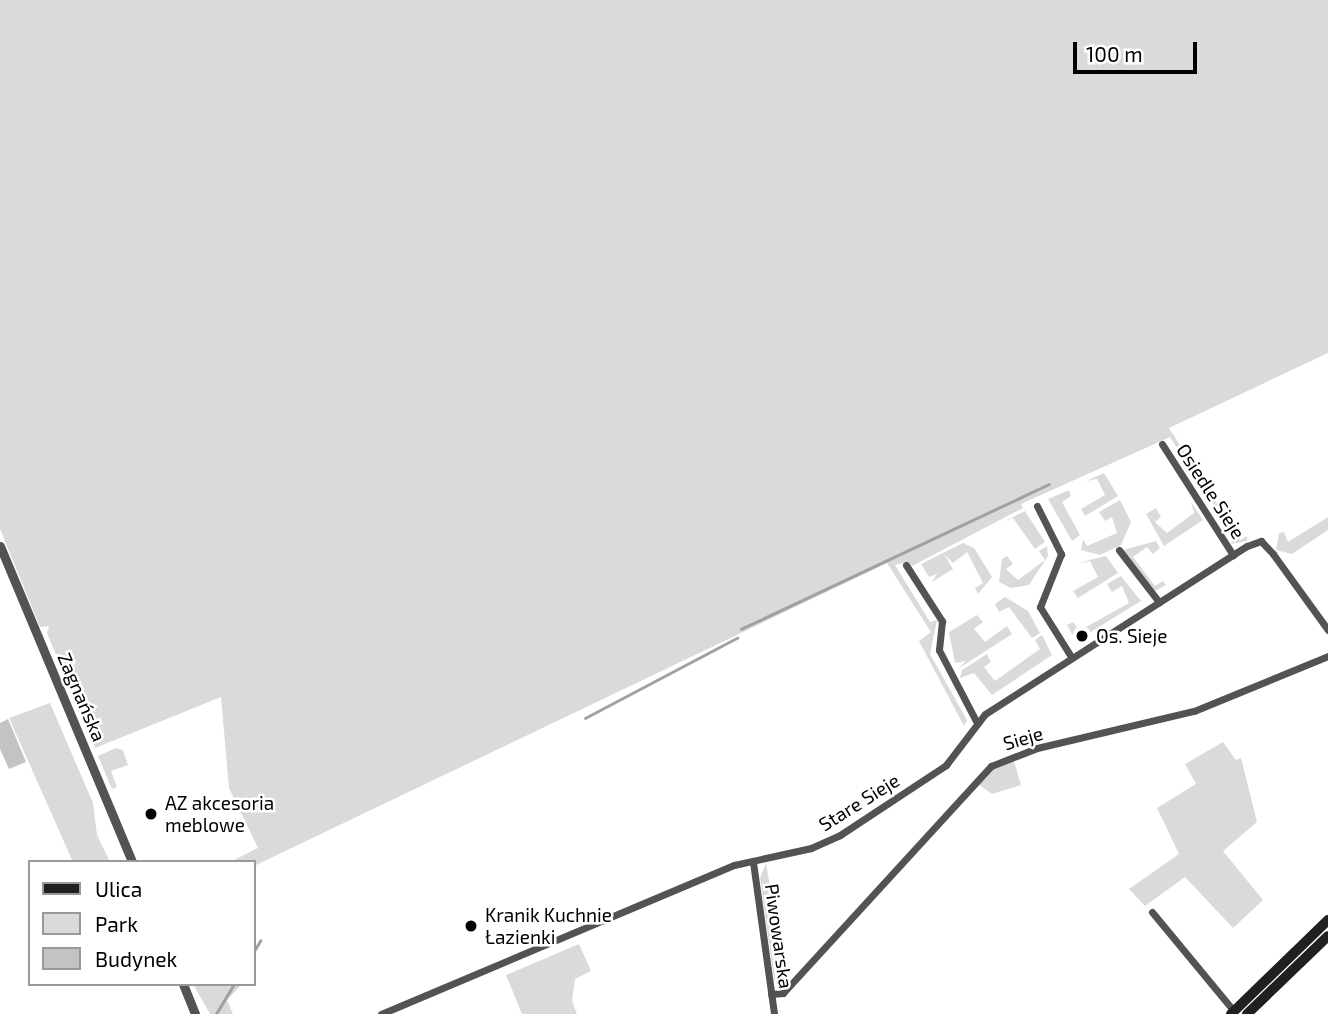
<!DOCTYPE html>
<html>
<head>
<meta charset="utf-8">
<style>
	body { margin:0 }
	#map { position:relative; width:1328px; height:1014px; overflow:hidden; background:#fff; font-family:"Exo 2",sans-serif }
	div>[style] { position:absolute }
	.green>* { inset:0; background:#dadada }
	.stream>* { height:2.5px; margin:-1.25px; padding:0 1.25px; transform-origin:1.25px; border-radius:1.25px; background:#a1a1a1 }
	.building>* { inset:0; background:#c3c3c3 }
	.minor>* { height:7px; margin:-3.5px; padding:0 3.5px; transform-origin:3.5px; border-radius:3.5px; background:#535353 }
	.tertiary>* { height:9px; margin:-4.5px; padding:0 4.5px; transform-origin:4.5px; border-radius:4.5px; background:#535353 }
	.secondary>* { height:10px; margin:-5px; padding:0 5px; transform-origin:5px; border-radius:5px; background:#202020 }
	.dots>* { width:19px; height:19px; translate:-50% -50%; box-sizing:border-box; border:4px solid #fff; border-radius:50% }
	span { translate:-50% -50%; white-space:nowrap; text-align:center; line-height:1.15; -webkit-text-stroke:5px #fff; paint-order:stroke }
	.street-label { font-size:19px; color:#000 }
	.poi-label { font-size:19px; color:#000 }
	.left { translate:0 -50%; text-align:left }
	.legend { position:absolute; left:28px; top:860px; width:228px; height:126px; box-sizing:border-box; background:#fff; border:2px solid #999; margin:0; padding:9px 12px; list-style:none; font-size:21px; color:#000 }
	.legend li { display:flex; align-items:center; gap:14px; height:35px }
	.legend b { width:35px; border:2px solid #999 }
	.scale { position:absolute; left:1073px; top:42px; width:124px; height:32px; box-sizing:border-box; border:4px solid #000; border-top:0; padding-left:9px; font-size:21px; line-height:24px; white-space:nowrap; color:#000; -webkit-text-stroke:5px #fff; paint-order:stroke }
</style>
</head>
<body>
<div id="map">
	<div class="green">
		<i style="clip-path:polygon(0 0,1328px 0,1328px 353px,1169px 428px,1240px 540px,1247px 536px,1247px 541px,1231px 544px,1234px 537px,1170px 437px,1021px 504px,1023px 508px,912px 566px,908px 562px,895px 565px,930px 622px,937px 620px,930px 654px,967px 720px,964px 726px,919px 641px,931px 632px,887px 563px,254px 866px,230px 862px,258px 848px,229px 788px,221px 697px,95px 748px,84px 710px,79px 711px,47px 633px,49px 626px,40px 627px,0 529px)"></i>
		<i style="clip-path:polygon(1104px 473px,1118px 496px,1085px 516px,1081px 509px,1105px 495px,1097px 479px,1086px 481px)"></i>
		<i style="clip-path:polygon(1069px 490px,1071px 496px,1062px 502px,1080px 535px,1072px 541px,1048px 499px)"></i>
		<i style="clip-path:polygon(1120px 500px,1131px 522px,1121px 545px,1100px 555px,1081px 550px,1083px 539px,1087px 546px,1117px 533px,1112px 517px,1105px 521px,1099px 512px)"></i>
		<i style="clip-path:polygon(1191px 502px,1203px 520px,1164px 546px,1146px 514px,1156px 508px,1161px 517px,1155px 522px,1167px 533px,1194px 513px)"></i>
		<i style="clip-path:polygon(1025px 511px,1045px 542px,1035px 549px,1013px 518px,1003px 522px)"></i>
		<i style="clip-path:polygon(1328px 517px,1328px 530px,1292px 554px,1276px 550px,1279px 533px,1284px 532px,1288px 542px)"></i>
		<i style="clip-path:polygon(1156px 541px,1160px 548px,1153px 554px,1147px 547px,1133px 557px,1155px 586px,1163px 581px,1166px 585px,1155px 591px,1123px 550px)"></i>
		<i style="clip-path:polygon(963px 543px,974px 548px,992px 577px,978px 594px,975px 588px,983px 583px,967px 552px,953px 563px,944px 554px,953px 569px,932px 582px,937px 574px,929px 577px,921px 564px)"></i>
		<i style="clip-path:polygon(1047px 546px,1048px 556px,1029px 585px,1011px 588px,999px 582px,1002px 559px,1007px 556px,1013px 564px,1006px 569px,1018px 580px,1045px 560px,1039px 551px)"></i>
		<i style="clip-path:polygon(1106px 556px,1118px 573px,1078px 598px,1073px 591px,1098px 577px,1090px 561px,1079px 564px,1089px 560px)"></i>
		<i style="clip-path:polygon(1121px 576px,1141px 601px,1076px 641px,1067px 625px,1073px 622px,1079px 631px,1129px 603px,1122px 586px,1112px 592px,1107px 584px)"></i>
		<i style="clip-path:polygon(1005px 597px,1028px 611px,1040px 633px,1032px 638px,1009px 607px,999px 612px,995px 604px)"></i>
		<i style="clip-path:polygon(977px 615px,983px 622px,974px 629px,985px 642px,1007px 626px,1012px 634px,958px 669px,966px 661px,955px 663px,949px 632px)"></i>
		<i style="clip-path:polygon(1042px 635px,1052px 655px,992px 695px,974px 673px,960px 678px,962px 670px,987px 654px,991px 662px,984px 667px,995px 681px,1040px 649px,1035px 640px)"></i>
		<i style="clip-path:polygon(50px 703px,93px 803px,97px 835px,110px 862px,73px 862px,9px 718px)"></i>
		<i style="clip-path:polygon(1223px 742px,1236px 760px,1241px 758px,1257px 822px,1223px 851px,1263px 900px,1233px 928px,1185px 877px,1145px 906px,1129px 889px,1179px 854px,1157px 808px,1196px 784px,1185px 764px)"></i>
		<i style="clip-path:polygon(116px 748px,123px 750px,128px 765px,111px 771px,117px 787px,112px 789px,98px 756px)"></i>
		<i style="clip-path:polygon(1013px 758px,1021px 785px,992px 794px,978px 784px,992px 769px)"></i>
		<i style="clip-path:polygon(766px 863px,772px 898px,783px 990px,774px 979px,760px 878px)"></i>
		<i style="clip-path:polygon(579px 944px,591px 971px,575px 979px,572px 1001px,577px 1014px,522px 1014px,506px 975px)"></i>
		<i style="clip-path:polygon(193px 984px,242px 984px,227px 1000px,233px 1014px,210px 1014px)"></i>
	</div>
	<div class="stream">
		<i style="left:741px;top:629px;width:340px;rotate:-25.2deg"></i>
		<i style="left:585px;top:718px;width:172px;rotate:-27.8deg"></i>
		<i style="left:254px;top:951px;width:12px;rotate:-59deg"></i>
		<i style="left:216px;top:1014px;width:35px;rotate:-59deg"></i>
	</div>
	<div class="building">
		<i style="clip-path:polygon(8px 719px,26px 762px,9px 769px,0 749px,0 723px)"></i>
	</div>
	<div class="minor">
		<i style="left:1162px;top:444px;width:132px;rotate:57.4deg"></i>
		<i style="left:1037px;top:506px;width:54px;rotate:63.4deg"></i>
		<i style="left:1061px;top:554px;width:57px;rotate:111.6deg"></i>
		<i style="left:1040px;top:607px;width:60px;rotate:57.9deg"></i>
		<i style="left:1119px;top:550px;width:66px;rotate:52.4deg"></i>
		<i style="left:906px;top:565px;width:67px;rotate:57.3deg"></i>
		<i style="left:942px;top:621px;width:29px;rotate:96deg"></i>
		<i style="left:939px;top:650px;width:80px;rotate:62.5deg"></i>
		<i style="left:753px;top:862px;width:153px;rotate:82.1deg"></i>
		<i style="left:1152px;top:912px;width:129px;rotate:50.4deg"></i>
		<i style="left:771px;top:994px;width:12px;rotate:-5deg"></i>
		<i style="left:783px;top:993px;width:308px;rotate:-47.5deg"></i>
		<i style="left:991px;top:766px;width:49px;rotate:-21.4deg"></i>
		<i style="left:1037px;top:748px;width:161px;rotate:-13.3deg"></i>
		<i style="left:1194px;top:711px;width:145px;rotate:-22.3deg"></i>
		<i style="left:381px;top:1014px;width:383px;rotate:-22.9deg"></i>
		<i style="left:734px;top:865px;width:79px;rotate:-12.4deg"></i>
		<i style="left:811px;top:848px;width:32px;rotate:-24deg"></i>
		<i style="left:840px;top:835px;width:127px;rotate:-33.4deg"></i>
		<i style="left:946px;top:765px;width:64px;rotate:-52.6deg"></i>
		<i style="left:985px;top:714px;width:311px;rotate:-32.7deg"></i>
		<i style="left:1247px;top:546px;width:15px;rotate:-20deg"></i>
		<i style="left:1261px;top:541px;width:18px;rotate:47deg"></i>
		<i style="left:1273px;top:554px;width:94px;rotate:54.1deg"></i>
	</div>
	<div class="tertiary">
		<i style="left:0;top:546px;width:342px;rotate:67.3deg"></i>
		<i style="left:183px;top:984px;width:32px;rotate:68deg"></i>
	</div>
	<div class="secondary">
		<i style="left:1231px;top:1014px;width:135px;rotate:-44.1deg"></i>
		<i style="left:1247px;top:1014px;width:112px;rotate:-43.9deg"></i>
	</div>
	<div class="dots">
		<i style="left:1082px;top:636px;background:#000"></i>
		<i style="left:151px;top:814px;background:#000"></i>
		<i style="left:471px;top:926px;background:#000"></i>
	</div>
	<div class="street-label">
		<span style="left:1211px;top:491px;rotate:57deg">Osiedle Sieje</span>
		<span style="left:82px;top:697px;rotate:67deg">Zagnańska</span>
		<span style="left:1023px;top:738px;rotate:-16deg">Sieje</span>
		<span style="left:859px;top:802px;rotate:-32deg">Stare Sieje</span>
		<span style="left:779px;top:936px;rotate:82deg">Piwowarska</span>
	</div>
	<div class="poi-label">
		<span class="left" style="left:1096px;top:636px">Os. Sieje</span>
		<span class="left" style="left:165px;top:814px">AZ akcesoria<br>meblowe</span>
		<span class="left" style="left:485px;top:926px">Kranik Kuchnie<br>Łazienki</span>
	</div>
	<ul class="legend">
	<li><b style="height:9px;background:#202020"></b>Ulica</li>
	<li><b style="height:19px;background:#dadada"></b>Park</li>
	<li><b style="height:19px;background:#c3c3c3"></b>Budynek</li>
	</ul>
	<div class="scale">100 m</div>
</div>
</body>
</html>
